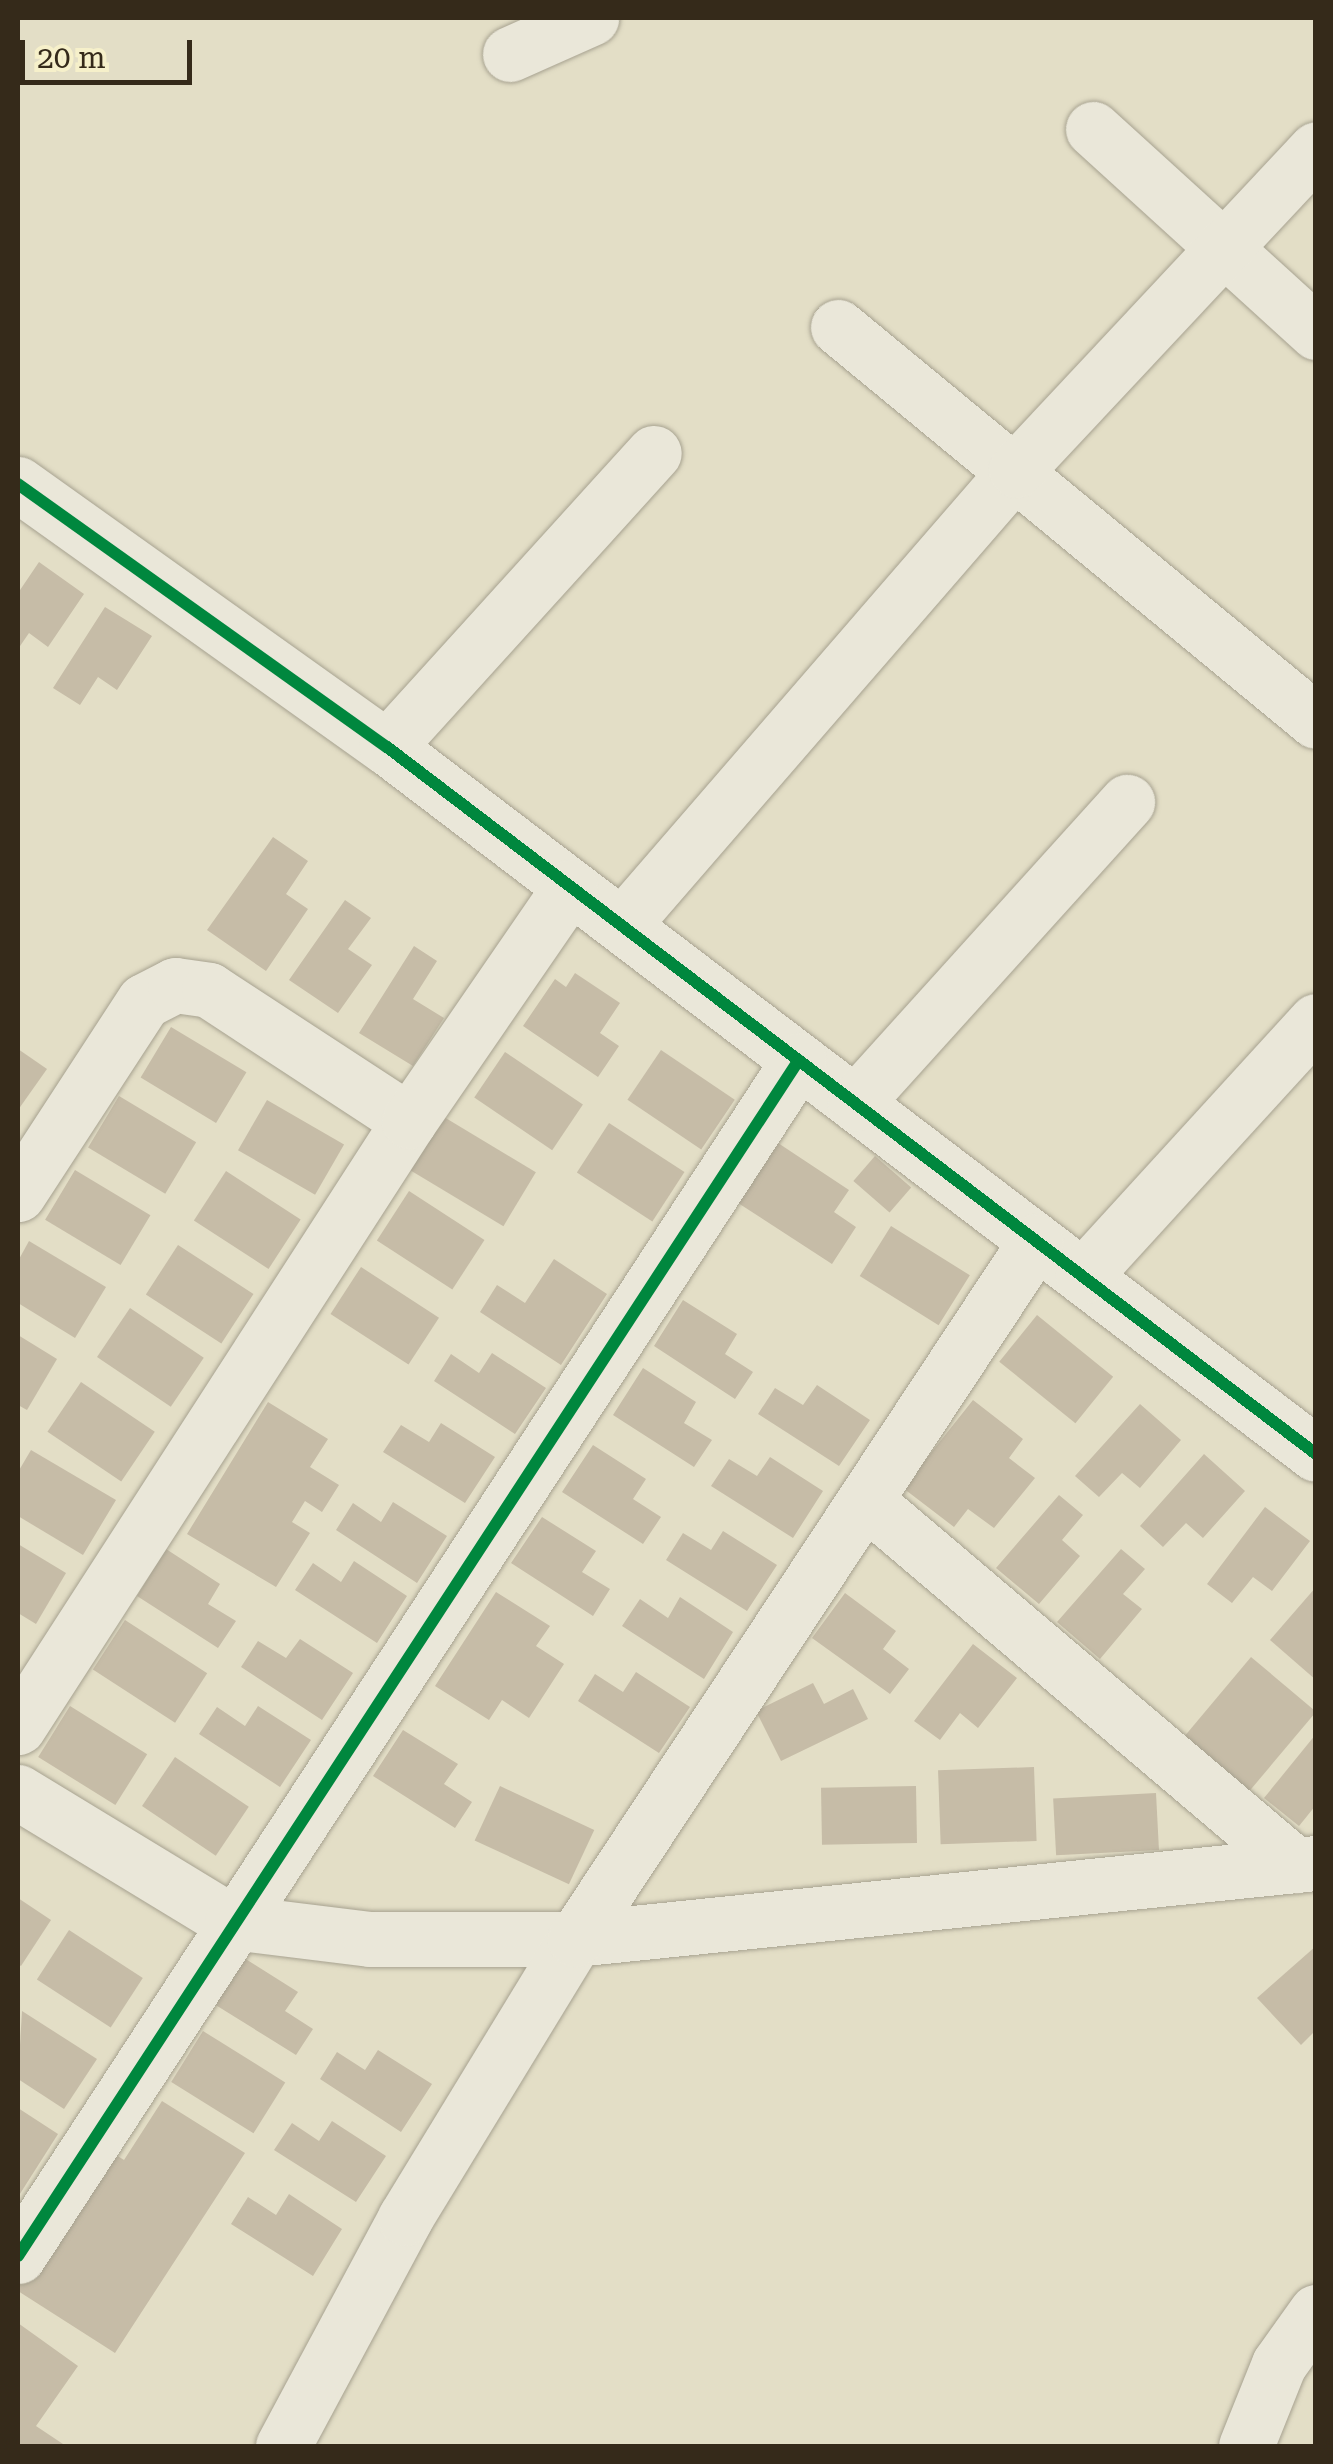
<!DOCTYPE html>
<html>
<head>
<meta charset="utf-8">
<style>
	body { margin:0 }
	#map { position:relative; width:1333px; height:2464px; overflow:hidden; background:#e3dec6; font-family:"Roboto Serif",serif }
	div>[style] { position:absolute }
	.building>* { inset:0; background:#c6bca7; transform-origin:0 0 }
	.roads { filter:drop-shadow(0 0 2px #a7a290) drop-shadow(0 0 2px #a7a290) }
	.minor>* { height:55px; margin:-27.5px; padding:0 27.5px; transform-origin:27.5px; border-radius:27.5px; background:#eae7d9 }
	.cycleway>* { height:12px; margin:-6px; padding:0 6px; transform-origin:6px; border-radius:6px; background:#00873e }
	span { translate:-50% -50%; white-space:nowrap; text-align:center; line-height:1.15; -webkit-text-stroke:10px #f6f0ca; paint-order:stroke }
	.frame { position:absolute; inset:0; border:20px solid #352a1a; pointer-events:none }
	.scale { position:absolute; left:20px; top:40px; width:172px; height:45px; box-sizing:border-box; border:5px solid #352a1a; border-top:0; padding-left:12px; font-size:30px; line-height:35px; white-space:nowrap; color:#352a1a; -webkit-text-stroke:8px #f6f0ca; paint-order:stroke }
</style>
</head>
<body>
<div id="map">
	<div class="building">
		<i style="clip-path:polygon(39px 562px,84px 594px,48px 647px,29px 633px,18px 649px,18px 593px)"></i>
		<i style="clip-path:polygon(105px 607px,152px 636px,117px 690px,98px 677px,80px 705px,53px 688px)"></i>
		<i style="clip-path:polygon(273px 837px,308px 861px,286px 894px,308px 909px,266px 971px,207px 930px)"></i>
		<i style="clip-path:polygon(345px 900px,371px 918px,348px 949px,372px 965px,338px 1013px,289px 980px)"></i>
		<i style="clip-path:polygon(414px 946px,437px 961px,413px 999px,444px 1018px,413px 1066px,359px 1033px)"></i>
		<i style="clip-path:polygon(575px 973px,620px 1003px,600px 1033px,619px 1046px,598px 1077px,523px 1026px,555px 979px,566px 987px)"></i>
		<i style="left:171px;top:1027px;width:88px;height:59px;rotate:31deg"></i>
		<i style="clip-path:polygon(18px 1049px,47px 1069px,18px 1110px)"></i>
		<i style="left:661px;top:1050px;width:89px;height:60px;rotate:34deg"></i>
		<i style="left:505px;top:1052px;width:94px;height:55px;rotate:34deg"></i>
		<i style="left:119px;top:1096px;width:90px;height:60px;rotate:31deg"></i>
		<i style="left:267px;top:1100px;width:89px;height:58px;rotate:30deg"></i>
		<i style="left:439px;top:1114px;width:113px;height:63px;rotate:31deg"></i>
		<i style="left:609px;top:1123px;width:90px;height:59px;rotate:33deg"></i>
		<i style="clip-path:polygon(775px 1141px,849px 1190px,834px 1212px,856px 1227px,832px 1264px,735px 1201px)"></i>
		<i style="left:875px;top:1156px;width:48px;height:33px;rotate:41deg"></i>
		<i style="left:75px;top:1170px;width:88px;height:58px;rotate:31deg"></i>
		<i style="left:226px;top:1171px;width:89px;height:59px;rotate:33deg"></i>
		<i style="left:409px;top:1191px;width:90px;height:59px;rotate:33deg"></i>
		<i style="left:891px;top:1226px;width:93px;height:59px;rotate:32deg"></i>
		<i style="clip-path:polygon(29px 1241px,106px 1287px,75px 1338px,18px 1303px,18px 1261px)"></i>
		<i style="left:178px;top:1245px;width:90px;height:59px;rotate:33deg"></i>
		<i style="clip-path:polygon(554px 1259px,607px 1294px,561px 1365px,480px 1312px,497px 1285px,525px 1303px)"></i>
		<i style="left:361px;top:1267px;width:93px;height:56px;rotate:33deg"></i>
		<i style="clip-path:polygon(683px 1300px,737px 1334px,725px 1354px,753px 1372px,735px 1399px,654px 1346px)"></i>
		<i style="left:130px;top:1308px;width:89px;height:59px;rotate:34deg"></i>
		<i style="left:1037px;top:1315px;width:98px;height:60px;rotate:39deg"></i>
		<i style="clip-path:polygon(18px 1335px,57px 1359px,27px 1410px,18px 1405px)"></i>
		<i style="clip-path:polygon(492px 1353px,546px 1388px,515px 1434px,434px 1381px,451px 1354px,479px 1373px)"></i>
		<i style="clip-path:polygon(643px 1368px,696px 1402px,684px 1423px,712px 1440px,694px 1467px,613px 1415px)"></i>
		<i style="left:81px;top:1382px;width:89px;height:60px;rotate:34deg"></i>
		<i style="clip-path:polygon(817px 1385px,870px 1420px,839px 1466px,758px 1414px,775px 1388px,803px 1405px)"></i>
		<i style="clip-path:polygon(973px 1400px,1023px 1439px,1009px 1458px,1035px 1478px,994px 1528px,968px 1509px,954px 1527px,903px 1488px)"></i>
		<i style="clip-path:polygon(268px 1402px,328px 1439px,310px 1467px,339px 1485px,322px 1512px,305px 1501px,292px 1522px,310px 1533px,276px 1587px,187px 1534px)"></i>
		<i style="clip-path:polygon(1140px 1404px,1181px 1440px,1140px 1488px,1122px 1473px,1099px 1497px,1075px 1476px)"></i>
		<i style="clip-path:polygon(441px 1423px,495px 1457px,465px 1503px,383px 1452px,401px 1425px,429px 1442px)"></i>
		<i style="clip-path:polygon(593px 1445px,646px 1479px,633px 1499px,661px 1517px,643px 1544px,562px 1492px)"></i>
		<i style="clip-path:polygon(31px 1450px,116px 1500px,83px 1555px,18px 1516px,18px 1472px)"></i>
		<i style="clip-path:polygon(1204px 1454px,1245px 1491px,1203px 1538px,1186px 1523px,1163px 1547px,1140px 1526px)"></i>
		<i style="clip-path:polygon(770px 1457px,823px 1491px,793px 1538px,711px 1486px,729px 1459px,757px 1476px)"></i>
		<i style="clip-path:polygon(1059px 1495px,1083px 1515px,1062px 1540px,1080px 1556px,1039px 1604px,996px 1568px)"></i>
		<i style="clip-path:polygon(393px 1502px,447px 1536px,417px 1583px,336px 1530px,353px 1503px,381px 1522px)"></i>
		<i style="clip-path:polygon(1265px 1507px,1310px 1541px,1272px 1591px,1253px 1577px,1232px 1603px,1207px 1584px)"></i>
		<i style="clip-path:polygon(542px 1517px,596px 1551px,582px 1572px,610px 1589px,593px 1616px,511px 1563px)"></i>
		<i style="clip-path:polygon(723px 1531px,777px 1565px,747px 1611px,666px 1560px,683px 1533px,711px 1550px)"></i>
		<i style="clip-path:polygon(18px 1544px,66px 1573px,36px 1624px,18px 1613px)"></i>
		<i style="clip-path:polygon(166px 1549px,220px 1584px,208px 1604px,236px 1621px,218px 1648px,137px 1596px)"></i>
		<i style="clip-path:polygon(1121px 1549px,1145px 1569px,1123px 1594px,1142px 1609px,1100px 1659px,1057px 1622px)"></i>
		<i style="clip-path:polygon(354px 1561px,407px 1596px,377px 1643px,295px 1590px,313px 1563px,341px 1582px)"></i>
		<i style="clip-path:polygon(1316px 1587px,1316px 1680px,1270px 1640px)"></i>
		<i style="clip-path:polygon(496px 1592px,550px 1626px,536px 1646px,564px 1664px,529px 1718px,502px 1700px,489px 1720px,435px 1686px)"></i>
		<i style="clip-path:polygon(845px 1593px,896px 1631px,883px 1649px,909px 1669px,890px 1694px,812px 1638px)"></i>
		<i style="clip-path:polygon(680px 1597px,733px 1632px,704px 1679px,622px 1626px,640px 1599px,668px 1618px)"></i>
		<i style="left:125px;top:1620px;width:98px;height:59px;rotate:33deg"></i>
		<i style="clip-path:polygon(300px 1639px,353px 1673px,322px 1720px,241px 1667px,258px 1641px,286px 1658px)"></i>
		<i style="clip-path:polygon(973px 1644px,1017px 1678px,978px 1728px,960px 1713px,940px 1740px,914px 1721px)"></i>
		<i style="left:1251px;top:1657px;width:85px;height:107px;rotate:40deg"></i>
		<i style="clip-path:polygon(636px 1672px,690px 1707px,659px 1753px,578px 1701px,595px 1674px,623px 1692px)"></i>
		<i style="clip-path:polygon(813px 1683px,824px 1704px,853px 1689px,868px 1719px,781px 1761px,756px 1711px)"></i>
		<i style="left:70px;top:1706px;width:91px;height:60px;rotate:32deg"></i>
		<i style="clip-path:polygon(258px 1706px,311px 1740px,280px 1787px,199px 1734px,217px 1707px,245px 1726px)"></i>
		<i style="clip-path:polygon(403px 1730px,458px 1764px,444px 1784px,472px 1802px,455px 1828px,373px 1776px)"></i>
		<i style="clip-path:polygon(1316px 1734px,1316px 1805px,1299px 1826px,1264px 1798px)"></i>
		<i style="left:175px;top:1757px;width:89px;height:59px;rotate:34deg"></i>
		<i style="left:1034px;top:1767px;width:74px;height:96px;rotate:88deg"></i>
		<i style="left:500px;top:1786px;width:104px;height:60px;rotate:25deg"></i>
		<i style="left:916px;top:1786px;width:57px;height:95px;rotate:89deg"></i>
		<i style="left:1156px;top:1793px;width:57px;height:103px;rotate:87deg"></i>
		<i style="clip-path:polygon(18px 1898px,51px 1920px,21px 1966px,18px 1964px)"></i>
		<i style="left:69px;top:1930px;width:88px;height:59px;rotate:33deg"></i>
		<i style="clip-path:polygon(1316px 1946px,1316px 2030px,1301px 2045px,1257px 1998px)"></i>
		<i style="clip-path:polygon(244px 1958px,298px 1992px,285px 2011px,313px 2029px,296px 2055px,214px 2004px)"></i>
		<i style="clip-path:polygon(22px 2011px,97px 2059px,64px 2109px,18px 2079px)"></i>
		<i style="left:203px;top:2031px;width:97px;height:60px;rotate:32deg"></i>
		<i style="clip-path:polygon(378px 2050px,432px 2084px,401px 2132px,320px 2079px,337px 2052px,365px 2070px)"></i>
		<i style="clip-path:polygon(162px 2101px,245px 2153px,115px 2353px,18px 2291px,18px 2282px,105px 2148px,124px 2160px)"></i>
		<i style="clip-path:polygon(18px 2108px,58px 2134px,18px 2197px)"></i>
		<i style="clip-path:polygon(332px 2121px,386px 2156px,356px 2202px,274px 2150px,292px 2123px,319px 2141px)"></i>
		<i style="clip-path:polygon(289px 2194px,342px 2229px,313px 2276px,231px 2224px,248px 2197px,276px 2215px)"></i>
		<i style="clip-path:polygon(18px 2323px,78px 2366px,36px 2426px,66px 2446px,18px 2446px)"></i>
	</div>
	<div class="roads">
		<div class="minor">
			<i style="left:510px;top:54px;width:89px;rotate:-24deg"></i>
			<i style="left:1093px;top:129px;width:302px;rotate:42.3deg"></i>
			<i style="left:838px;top:327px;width:619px;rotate:39.5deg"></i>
			<i style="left:18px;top:484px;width:453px;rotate:35.5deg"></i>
			<i style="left:387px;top:747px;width:1167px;rotate:37.27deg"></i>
			<i style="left:387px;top:747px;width:397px;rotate:-47.8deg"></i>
			<i style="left:622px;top:925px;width:602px;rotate:-49.11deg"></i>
			<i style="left:1016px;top:470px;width:439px;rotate:-46.9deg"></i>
			<i style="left:855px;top:1103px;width:406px;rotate:-47.9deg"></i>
			<i style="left:18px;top:1194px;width:230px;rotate:-56.9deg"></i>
			<i style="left:144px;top:1001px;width:35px;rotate:-27deg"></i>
			<i style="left:175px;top:985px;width:34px;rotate:8deg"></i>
			<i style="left:209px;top:990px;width:239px;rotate:33.2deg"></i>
			<i style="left:1083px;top:1276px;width:345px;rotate:-47.6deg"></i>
			<i style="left:866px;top:1501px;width:563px;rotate:40.31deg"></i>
			<i style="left:18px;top:1727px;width:721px;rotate:-57.17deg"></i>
			<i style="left:409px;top:1121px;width:284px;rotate:-55.5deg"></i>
			<i style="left:18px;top:1792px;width:250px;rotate:31.3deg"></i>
			<i style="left:232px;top:1922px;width:139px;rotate:7deg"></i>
			<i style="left:370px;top:1939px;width:205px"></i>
			<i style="left:575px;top:1939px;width:745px;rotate:-5.86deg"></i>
			<i style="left:18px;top:2256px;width:1428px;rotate:-56.86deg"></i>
			<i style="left:283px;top:2446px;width:259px;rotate:-61.8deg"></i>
			<i style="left:405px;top:2218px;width:327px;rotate:-58.6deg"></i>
			<i style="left:575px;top:1939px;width:836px;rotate:-56.56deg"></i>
			<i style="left:1246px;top:2446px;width:88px;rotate:-68.1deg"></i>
			<i style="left:1279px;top:2364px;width:64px;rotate:-54.6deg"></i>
		</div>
	</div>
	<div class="cycleway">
		<i style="left:18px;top:484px;width:453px;rotate:35.5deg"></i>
		<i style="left:387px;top:747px;width:1167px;rotate:37.27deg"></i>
		<i style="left:18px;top:2256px;width:1428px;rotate:-56.86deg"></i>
	</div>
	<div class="frame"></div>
	<div class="scale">20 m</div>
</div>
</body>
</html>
